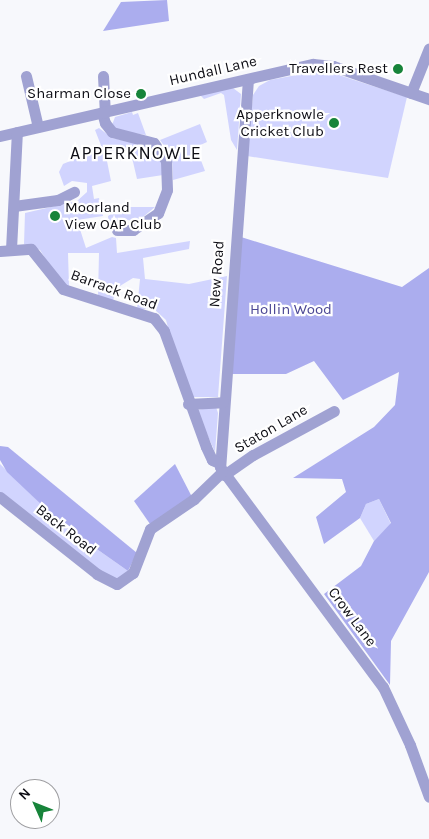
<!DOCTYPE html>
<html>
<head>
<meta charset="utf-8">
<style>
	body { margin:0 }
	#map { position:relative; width:429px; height:839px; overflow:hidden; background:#f7f8fc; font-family:Karla,sans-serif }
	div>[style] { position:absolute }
	.green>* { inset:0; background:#d1d4fe }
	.forest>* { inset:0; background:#abadee }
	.minor>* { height:11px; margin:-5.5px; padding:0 5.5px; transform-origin:5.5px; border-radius:5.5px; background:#a0a2d2 }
	.dots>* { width:14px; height:14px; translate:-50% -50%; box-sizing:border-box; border:2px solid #fff; border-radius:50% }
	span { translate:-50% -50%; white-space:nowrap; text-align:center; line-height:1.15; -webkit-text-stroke:4.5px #fff; paint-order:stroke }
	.poi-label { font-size:15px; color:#0d0d14 }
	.right { translate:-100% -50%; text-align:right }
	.left { translate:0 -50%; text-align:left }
	.street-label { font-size:15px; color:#0d0d14 }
	.park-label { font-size:15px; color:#4b4794 }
	.quarter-label { font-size:18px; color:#0d0d14; letter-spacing:1px }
	.north { position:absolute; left:10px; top:779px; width:50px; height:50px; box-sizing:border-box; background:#fff; border:1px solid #9e9ea1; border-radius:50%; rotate:314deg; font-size:14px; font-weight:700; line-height:20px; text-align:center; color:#0d0d14 }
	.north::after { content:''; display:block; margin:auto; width:18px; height:22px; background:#17843a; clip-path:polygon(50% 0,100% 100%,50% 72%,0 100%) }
</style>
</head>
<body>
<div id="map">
	<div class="green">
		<i style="clip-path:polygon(323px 70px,407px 97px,388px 178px,247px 156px,253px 95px,259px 86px,270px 80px)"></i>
		<i style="clip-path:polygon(233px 88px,241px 94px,237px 150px,231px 140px,224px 95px,221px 93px,204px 99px,200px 95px)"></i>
		<i style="clip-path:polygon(132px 112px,133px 115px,138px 113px,146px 135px,119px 131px,112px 125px,115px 117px)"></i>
		<i style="clip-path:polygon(200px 124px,207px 142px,196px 147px,205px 171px,173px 180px,172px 157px,160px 140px)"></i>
		<i style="clip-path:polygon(99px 128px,112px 138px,147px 145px,156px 151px,162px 161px,163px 175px,137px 179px,130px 149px,106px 156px,111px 181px,92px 186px,94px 199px,99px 198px,103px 216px,77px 220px,86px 248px,112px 237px,116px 238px,117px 253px,190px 241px,189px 249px,143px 258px,145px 279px,189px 284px,227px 276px,218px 397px,192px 397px,178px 365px,166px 320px,154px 309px,137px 309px,140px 279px,133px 278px,115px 289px,113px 302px,98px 296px,99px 253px,68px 253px,69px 286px,60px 282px,40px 250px,24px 244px,25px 213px,77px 201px,87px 192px,87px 183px,72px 181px,64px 186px,59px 172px,63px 164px,102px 148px,95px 130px)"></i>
		<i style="clip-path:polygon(123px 207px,155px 207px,137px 222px,124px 219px,109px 228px,108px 216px)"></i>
		<i style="clip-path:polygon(216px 407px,218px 413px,215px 452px,196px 410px)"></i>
		<i style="clip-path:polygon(0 464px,64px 526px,128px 571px,118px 579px,103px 574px,0 493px)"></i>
		<i style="clip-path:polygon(379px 499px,391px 524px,374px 541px,360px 518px,366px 504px)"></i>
	</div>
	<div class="forest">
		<i style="clip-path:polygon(167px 0,169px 21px,103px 31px,121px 2px)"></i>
		<i style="clip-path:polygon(241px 237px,402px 287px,429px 268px,429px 572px,391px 641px,390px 685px,324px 594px,361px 566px,374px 541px,391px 523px,379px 499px,366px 504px,360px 518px,324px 544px,316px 517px,346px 492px,342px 479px,293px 478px,374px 427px,395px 405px,399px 372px,343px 400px,314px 361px,286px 374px,232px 374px)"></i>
		<i style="clip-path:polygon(0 446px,8px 447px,137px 553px,128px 571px,64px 526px,7px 472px,0 460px)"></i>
		<i style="clip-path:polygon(175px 464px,192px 497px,150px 524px,134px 501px)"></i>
	</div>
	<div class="minor">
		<i style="left:26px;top:76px;width:52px;rotate:76.8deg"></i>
		<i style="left:103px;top:76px;width:36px;rotate:87deg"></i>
		<i style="left:248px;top:79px;width:389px;rotate:94.1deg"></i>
		<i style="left:220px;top:467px;width:274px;rotate:53.5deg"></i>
		<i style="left:383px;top:687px;width:64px;rotate:65deg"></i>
		<i style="left:410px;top:745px;width:55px;rotate:69.9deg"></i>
		<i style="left:411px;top:93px;width:48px;rotate:-68.2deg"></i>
		<i style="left:102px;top:112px;width:11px;rotate:75deg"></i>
		<i style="left:105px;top:123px;width:11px;rotate:52deg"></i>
		<i style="left:112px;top:132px;width:43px;rotate:14.7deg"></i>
		<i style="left:154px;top:143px;width:22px;rotate:56deg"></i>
		<i style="left:166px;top:161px;width:29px;rotate:88deg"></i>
		<i style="left:167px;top:190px;width:25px;rotate:111deg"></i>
		<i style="left:158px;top:213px;width:30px;rotate:146deg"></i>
		<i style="left:133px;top:230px;width:16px;rotate:180deg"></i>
		<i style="left:0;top:136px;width:321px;rotate:-13deg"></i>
		<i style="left:313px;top:64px;width:20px;rotate:6deg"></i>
		<i style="left:333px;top:66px;width:102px;rotate:19deg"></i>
		<i style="left:14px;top:206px;width:44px;rotate:-7.8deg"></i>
		<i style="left:58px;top:200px;width:18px;rotate:-27deg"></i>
		<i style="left:11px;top:249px;width:117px;rotate:-87.1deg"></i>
		<i style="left:0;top:251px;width:31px;rotate:-4deg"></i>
		<i style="left:31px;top:249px;width:51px;rotate:51.3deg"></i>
		<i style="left:63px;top:289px;width:96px;rotate:17.7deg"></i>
		<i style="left:154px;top:318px;width:16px;rotate:52deg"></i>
		<i style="left:164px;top:331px;width:123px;rotate:70.1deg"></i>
		<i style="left:206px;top:447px;width:14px;rotate:65deg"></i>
		<i style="left:212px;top:460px;width:8px;rotate:23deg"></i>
		<i style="left:188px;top:404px;width:35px;rotate:-3deg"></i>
		<i style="left:224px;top:475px;width:35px;rotate:-35deg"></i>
		<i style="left:253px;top:455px;width:92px;rotate:-28.5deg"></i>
		<i style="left:0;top:497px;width:124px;rotate:38.4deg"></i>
		<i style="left:97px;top:574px;width:22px;rotate:27deg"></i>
		<i style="left:117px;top:584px;width:19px;rotate:-35deg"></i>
		<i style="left:133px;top:573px;width:47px;rotate:-68.9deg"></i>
		<i style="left:150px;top:529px;width:53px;rotate:-34.3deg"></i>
		<i style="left:194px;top:499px;width:39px;rotate:-44deg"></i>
	</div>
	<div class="dots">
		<i style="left:398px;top:69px;background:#17843a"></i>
		<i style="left:141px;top:94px;background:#17843a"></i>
		<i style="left:334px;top:123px;background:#17843a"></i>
		<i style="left:55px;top:216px;background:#17843a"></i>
	</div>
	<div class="poi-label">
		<span class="right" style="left:388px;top:69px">Travellers Rest</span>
		<span class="right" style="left:131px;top:94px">Sharman Close</span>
		<span class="right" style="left:324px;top:123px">Apperknowle<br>Cricket Club</span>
		<span class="left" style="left:65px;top:216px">Moorland<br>View OAP Club</span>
	</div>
	<div class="street-label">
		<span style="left:213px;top:71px;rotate:-13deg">Hundall Lane</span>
		<span style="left:217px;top:274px;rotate:-86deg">New Road</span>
		<span style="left:114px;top:290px;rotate:20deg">Barrack Road</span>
		<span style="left:271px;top:429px;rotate:-30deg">Staton Lane</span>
		<span style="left:66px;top:530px;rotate:38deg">Back Road</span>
		<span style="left:352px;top:617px;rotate:53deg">Crow Lane</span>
	</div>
	<div class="park-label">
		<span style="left:291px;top:310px">Hollin Wood</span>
	</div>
	<div class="quarter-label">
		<span style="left:136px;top:153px">APPERKNOWLE</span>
	</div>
	<div class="north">N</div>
</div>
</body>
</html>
